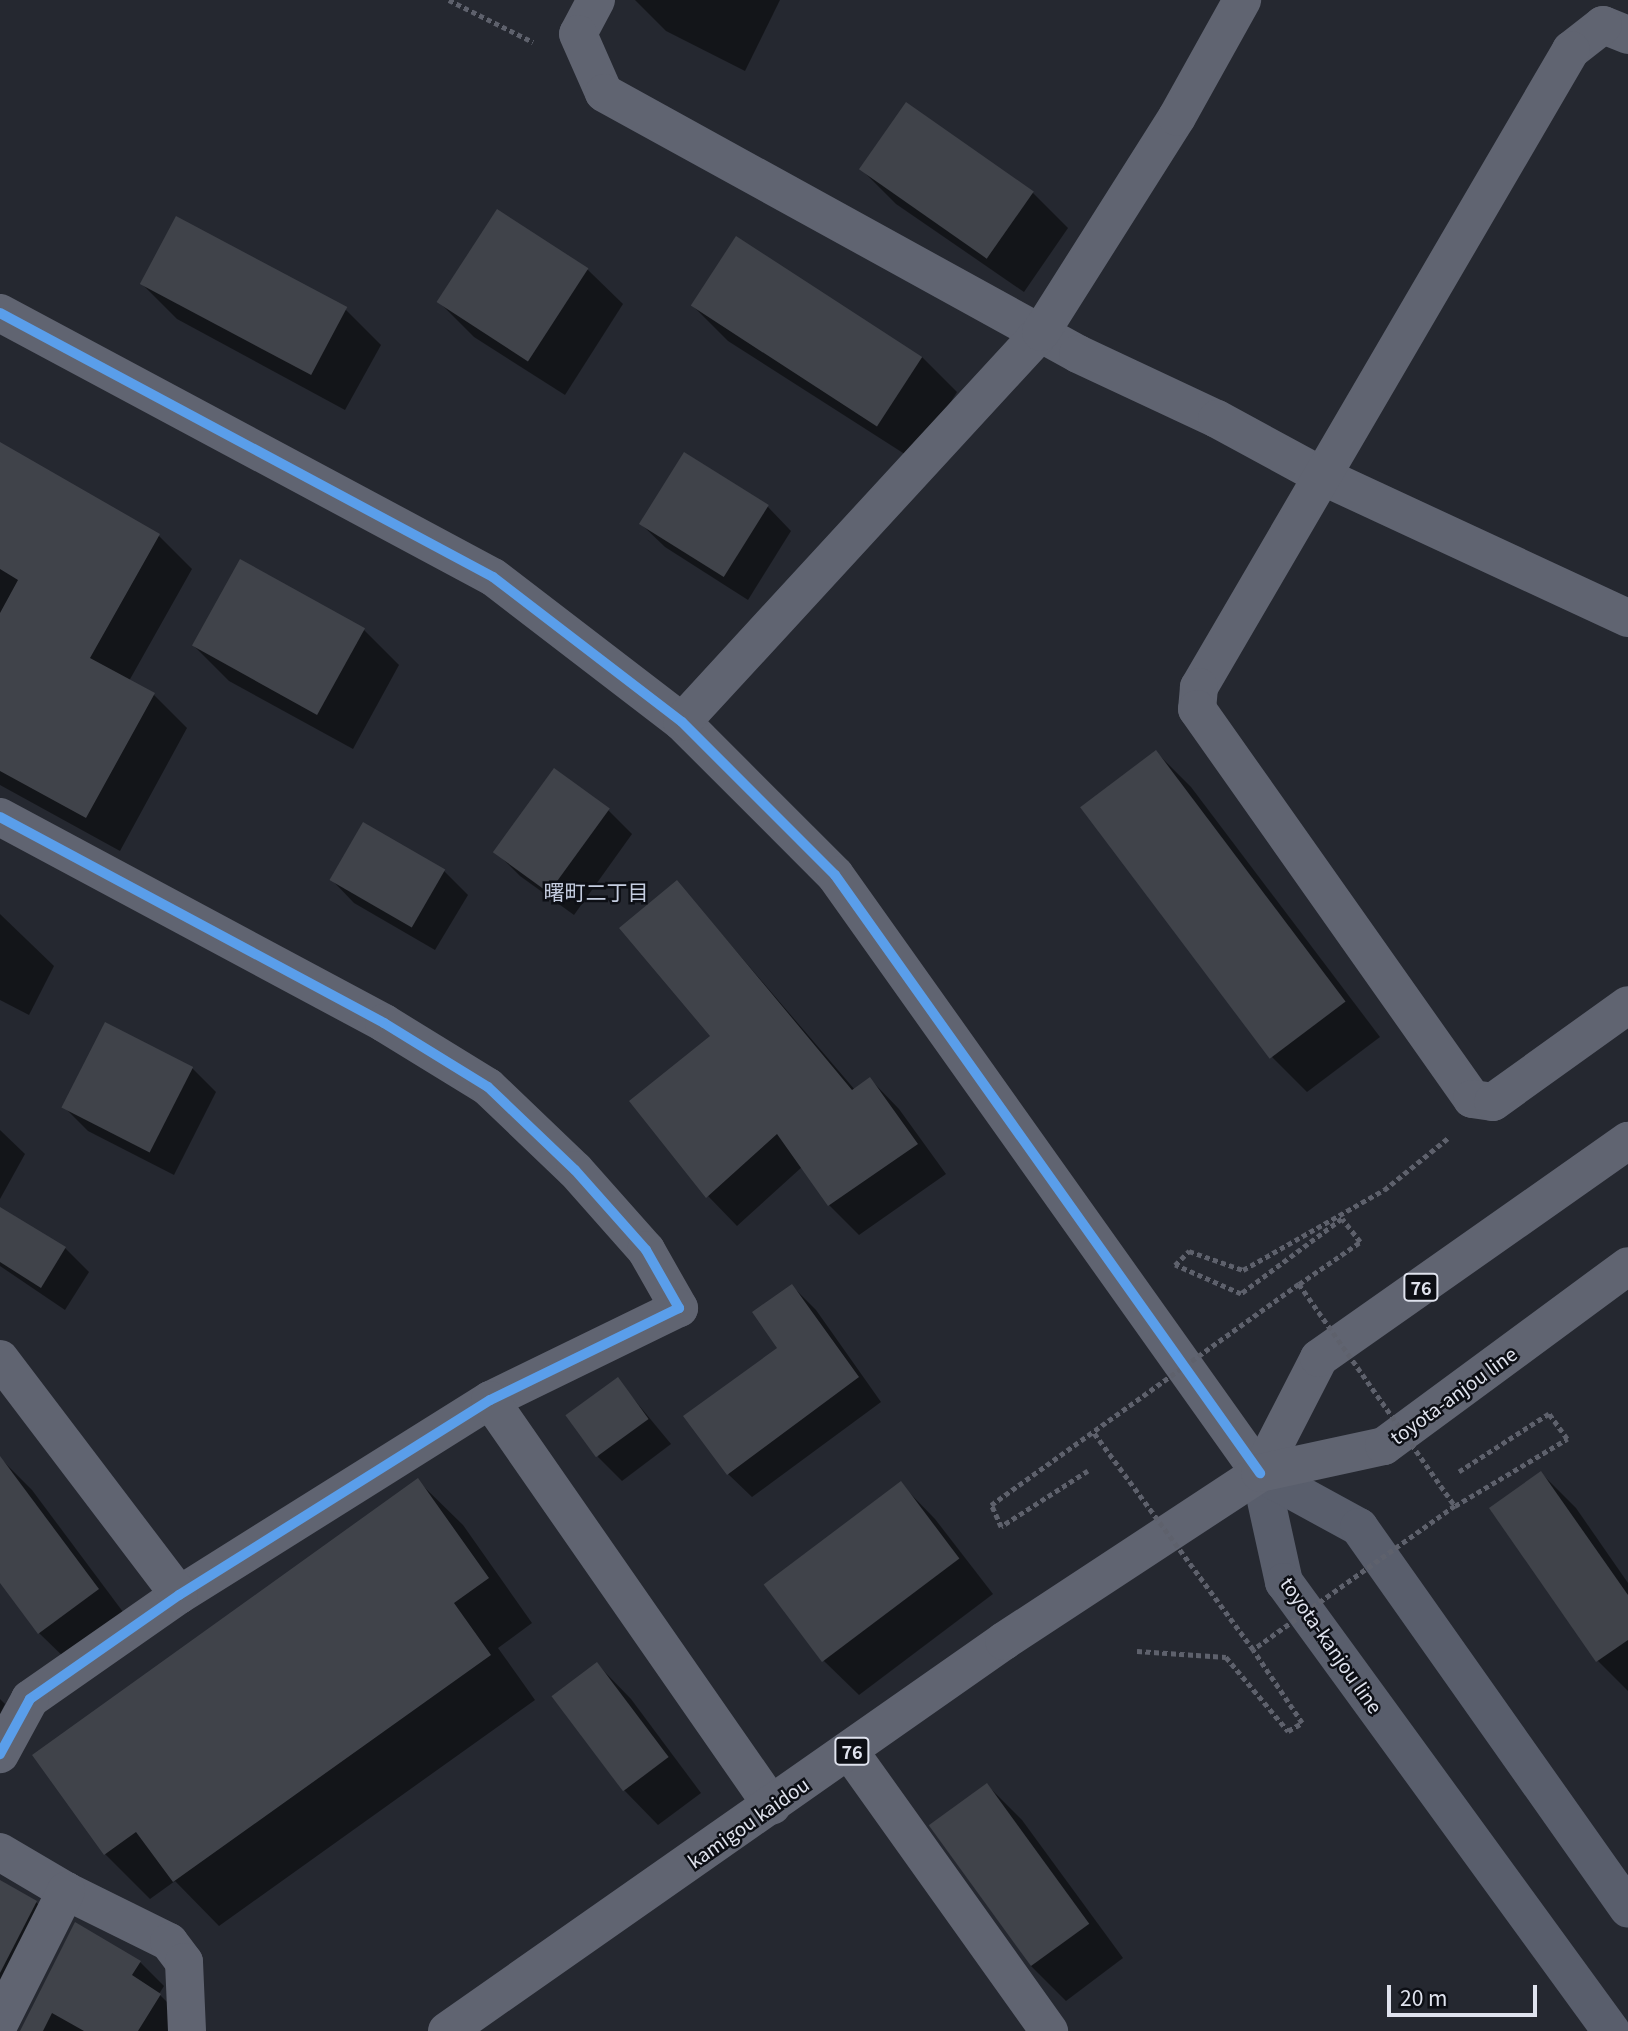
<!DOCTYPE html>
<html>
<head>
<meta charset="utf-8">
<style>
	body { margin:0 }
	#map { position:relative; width:1628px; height:2031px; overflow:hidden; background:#252830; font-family:Georgia,"Noto Sans JP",serif }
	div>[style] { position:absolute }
	.shadow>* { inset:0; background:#0007 }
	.building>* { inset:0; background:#40434a; transform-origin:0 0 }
	.path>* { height:4.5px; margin-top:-2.25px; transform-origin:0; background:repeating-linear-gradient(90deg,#5e616c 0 5px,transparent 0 8.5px) }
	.minor>* { height:38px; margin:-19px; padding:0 19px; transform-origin:19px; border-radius:19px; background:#606471 }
	.tertiary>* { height:38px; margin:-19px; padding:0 19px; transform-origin:19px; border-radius:19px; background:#606471 }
	.secondary>* { height:38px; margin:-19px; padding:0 19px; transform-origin:19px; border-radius:19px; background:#595e6c }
	.primary>* { height:38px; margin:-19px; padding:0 19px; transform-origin:19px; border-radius:19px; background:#606471 }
	.path-bridge>* { height:4.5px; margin-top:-2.25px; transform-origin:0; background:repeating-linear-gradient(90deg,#5e616c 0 5px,transparent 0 8.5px) }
	.cycleway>* { height:10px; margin:-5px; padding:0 5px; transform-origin:5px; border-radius:5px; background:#5a9eea }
	span { translate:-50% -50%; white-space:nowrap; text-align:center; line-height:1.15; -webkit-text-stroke:5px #0d0f15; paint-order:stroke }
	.shield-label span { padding:2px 5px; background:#0d0f15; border:2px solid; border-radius:5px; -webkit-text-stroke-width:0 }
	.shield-label { font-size:18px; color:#e0e3ee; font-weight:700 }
	.street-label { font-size:19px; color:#e0e3ee }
	.neighbourhood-label { font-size:21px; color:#c5cde0 }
	.scale { position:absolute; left:1387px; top:1985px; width:150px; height:32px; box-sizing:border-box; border:4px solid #e0e3ee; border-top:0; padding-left:9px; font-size:21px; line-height:24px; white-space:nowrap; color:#e0e3ee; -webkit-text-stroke:5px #0d0f15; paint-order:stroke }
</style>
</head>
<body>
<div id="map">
	<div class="shadow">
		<i style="clip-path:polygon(635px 0,780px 0,745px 71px,666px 31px)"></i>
		<i style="clip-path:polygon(906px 105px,1033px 193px,1068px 228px,1024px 292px,896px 204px,861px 169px)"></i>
		<i style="clip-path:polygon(588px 270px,623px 304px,565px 395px,474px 337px,439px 302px)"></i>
		<i style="clip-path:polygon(142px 284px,346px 310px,381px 345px,345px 410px,177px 319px)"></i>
		<i style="clip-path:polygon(693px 306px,922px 357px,957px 392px,914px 460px,728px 341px)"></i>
		<i style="clip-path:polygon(0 461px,159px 536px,192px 569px,129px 681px,154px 695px,187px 728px,120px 851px,0 785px)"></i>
		<i style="clip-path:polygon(768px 507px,791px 531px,748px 600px,665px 547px,641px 524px)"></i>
		<i style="clip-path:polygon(364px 630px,399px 665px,353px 749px,229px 681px,194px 646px)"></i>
		<i style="clip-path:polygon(1156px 752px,1191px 787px,1380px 1037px,1307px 1092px,1272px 1057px)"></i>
		<i style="clip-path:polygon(608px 810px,632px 834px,574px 915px,520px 876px,496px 852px)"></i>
		<i style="clip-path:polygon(364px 824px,444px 871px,468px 895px,435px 950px,354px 903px,331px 879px)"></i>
		<i style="clip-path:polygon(677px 882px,855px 1090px,870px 1079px,899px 1109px,946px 1174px,859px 1235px,829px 1205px,802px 1167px,737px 1226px,708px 1196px,712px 1036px)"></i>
		<i style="clip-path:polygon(0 914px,54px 966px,29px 1015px,0 1000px)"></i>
		<i style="clip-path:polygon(192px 1068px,216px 1092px,174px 1175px,88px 1131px,64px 1107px)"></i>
		<i style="clip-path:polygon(0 1130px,25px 1154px,0 1199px)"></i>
		<i style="clip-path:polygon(0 1230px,65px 1248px,89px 1272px,65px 1310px,0 1266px)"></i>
		<i style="clip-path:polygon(792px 1286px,816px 1310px,881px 1402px,752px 1497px,728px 1474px,779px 1348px)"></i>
		<i style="clip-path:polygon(618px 1380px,671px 1444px,622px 1481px,598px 1457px)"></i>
		<i style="clip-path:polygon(0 1458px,32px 1490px,132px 1624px,74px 1667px,39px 1633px,0 1580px)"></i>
		<i style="clip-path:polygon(1541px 1473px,1576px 1508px,1628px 1583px,1628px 1691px,1598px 1661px)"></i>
		<i style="clip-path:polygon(418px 1481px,463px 1525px,532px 1623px,498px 1648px,535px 1700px,219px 1926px,175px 1881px,150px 1899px,105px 1854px)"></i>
		<i style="clip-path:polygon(901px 1484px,935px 1519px,993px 1594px,859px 1695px,824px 1661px)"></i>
		<i style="clip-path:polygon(597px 1664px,631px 1699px,701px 1793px,658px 1825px,624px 1790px)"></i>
		<i style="clip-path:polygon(0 1699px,5px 1704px,0 1714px)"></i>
		<i style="clip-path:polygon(987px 1785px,1022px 1820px,1123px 1958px,1066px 2001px,1031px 1966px)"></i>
		<i style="clip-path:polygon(0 1882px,36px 1902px,52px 1919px,0 2030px)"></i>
		<i style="clip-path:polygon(75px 1925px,140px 1962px,164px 1986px,159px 1994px,184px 2019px,176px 2031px,22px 2031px)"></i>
	</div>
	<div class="building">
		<i style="left:906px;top:102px;width:156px;height:82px;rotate:35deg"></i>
		<i style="left:497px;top:209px;width:109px;height:111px;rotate:33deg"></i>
		<i style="left:176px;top:216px;width:194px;height:77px;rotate:28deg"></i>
		<i style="left:736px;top:236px;width:222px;height:83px;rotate:33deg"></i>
		<i style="clip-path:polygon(0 442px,160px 534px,90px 658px,155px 693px,86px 818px,0 771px,0 613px,18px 580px,0 569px)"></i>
		<i style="left:684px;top:452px;width:100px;height:85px;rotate:32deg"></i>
		<i style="left:240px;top:559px;width:143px;height:99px;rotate:29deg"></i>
		<i style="left:1156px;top:750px;width:315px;height:95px;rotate:53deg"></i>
		<i style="left:554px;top:768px;width:69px;height:104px;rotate:36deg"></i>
		<i style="left:363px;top:822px;width:95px;height:67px;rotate:30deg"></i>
		<i style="clip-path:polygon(677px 880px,852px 1090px,870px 1077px,918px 1144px,828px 1206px,777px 1134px,706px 1198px,629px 1101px,710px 1036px,619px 928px)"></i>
		<i style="left:105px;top:1022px;width:99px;height:96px;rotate:27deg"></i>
		<i style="clip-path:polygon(0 1207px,66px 1247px,41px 1288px,0 1262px)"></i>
		<i style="clip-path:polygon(792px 1284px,859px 1377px,727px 1475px,683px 1416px,777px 1348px,752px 1312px)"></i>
		<i style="left:618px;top:1377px;width:52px;height:65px;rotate:54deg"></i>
		<i style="clip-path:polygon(0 1456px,99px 1589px,38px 1634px,0 1583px)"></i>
		<i style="clip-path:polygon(1541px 1471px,1628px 1595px,1628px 1640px,1596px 1662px,1489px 1508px)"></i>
		<i style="clip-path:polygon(418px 1478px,489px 1578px,454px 1603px,491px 1655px,173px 1882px,136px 1832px,104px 1855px,32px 1755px)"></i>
		<i style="left:901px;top:1481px;width:97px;height:172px;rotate:53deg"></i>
		<i style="left:597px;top:1662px;width:119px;height:57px;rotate:53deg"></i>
		<i style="left:987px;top:1783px;width:174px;height:72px;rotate:54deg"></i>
		<i style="clip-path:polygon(0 1880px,37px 1901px,0 1973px)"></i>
		<i style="clip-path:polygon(75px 1922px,141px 1961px,132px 1975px,161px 1994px,138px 2031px,84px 2031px,52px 2013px,43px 2031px,20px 2031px)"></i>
	</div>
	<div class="path">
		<i style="left:449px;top:0;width:94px;rotate:26.6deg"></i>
		<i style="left:1299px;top:1284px;width:74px;rotate:-34.5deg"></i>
		<i style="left:1360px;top:1242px;width:29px;rotate:-128deg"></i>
		<i style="left:1342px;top:1219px;width:126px;rotate:143.4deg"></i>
		<i style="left:1241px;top:1294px;width:72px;rotate:-156.3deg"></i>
		<i style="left:1175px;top:1265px;width:20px;rotate:-45deg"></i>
		<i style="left:1189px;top:1251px;width:57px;rotate:19.4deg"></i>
		<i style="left:1243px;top:1270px;width:162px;rotate:-29.6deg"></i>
		<i style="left:1384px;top:1190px;width:82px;rotate:-39.1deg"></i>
		<i style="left:1455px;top:1506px;width:131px;rotate:-30.9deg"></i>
		<i style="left:1567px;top:1439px;width:31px;rotate:-126deg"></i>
		<i style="left:1549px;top:1414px;width:107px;rotate:147.2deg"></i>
		<i style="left:1137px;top:1651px;width:89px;rotate:3.9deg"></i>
		<i style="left:1226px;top:1657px;width:97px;rotate:50deg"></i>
		<i style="left:1288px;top:1731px;width:16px;rotate:-30deg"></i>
		<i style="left:1302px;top:1723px;width:88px;rotate:-123.9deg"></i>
	</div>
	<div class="minor">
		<i style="left:596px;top:0;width:38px;rotate:118deg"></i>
		<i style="left:578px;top:34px;width:64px;rotate:66.2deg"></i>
		<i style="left:604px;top:93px;width:541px;rotate:28.84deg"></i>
		<i style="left:1078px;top:354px;width:153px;rotate:25.1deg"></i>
		<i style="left:1217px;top:419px;width:122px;rotate:28.5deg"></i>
		<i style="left:1324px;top:477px;width:335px;rotate:24.9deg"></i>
		<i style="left:1628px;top:35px;width:27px;rotate:-158deg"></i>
		<i style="left:1603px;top:25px;width:41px;rotate:142deg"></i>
		<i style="left:1571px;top:50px;width:738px;rotate:120.28deg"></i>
		<i style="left:1199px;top:687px;width:22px;rotate:95deg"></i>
		<i style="left:1197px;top:709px;width:477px;rotate:54.8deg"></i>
		<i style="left:1472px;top:1099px;width:21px;rotate:8deg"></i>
		<i style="left:1493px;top:1102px;width:166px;rotate:-35.7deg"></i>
		<i style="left:0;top:817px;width:436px;rotate:28.2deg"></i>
		<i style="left:384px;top:1023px;width:122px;rotate:31.6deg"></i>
		<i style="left:488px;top:1087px;width:120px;rotate:43.7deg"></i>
		<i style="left:575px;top:1170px;width:107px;rotate:48.4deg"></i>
		<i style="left:646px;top:1250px;width:67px;rotate:60.4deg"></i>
		<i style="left:679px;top:1308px;width:210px;rotate:154deg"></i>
		<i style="left:490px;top:1400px;width:367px;rotate:147.9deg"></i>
		<i style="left:179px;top:1595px;width:182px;rotate:145.1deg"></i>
		<i style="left:30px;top:1699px;width:63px;rotate:118.6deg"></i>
		<i style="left:0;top:1359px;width:296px;rotate:52.8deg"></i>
		<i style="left:490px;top:1400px;width:494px;rotate:55.2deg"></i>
		<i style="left:850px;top:1752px;width:343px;rotate:54.5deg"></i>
		<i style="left:0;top:1852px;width:77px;rotate:30.6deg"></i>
		<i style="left:66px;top:1891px;width:115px;rotate:26.3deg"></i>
		<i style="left:169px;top:1942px;width:25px;rotate:53deg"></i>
		<i style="left:184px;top:1962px;width:69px;rotate:87.5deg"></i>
		<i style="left:0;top:2022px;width:147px;rotate:-63.3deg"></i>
	</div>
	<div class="tertiary">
		<i style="left:0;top:313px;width:559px;rotate:28.17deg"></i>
		<i style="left:493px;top:577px;width:238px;rotate:37.5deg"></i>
		<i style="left:682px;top:722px;width:216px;rotate:45deg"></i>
		<i style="left:835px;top:875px;width:734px;rotate:54.6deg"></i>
		<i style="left:682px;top:722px;width:530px;rotate:-47.37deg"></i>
		<i style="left:1041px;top:332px;width:254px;rotate:-57.7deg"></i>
		<i style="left:1177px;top:117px;width:134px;rotate:-60.9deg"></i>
	</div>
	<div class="secondary">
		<i style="left:1260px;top:1473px;width:112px;rotate:77.6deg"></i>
		<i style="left:1284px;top:1582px;width:555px;rotate:53.93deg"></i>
		<i style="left:1260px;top:1473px;width:113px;rotate:28.6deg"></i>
		<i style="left:1359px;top:1527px;width:467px;rotate:54.8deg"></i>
	</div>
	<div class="primary">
		<i style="left:1260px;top:1473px;width:129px;rotate:-62.8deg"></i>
		<i style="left:1319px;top:1358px;width:378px;rotate:-35.1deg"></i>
		<i style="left:447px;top:2031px;width:680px;rotate:-35deg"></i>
		<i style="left:1004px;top:1641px;width:306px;rotate:-33.3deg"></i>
		<i style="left:1260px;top:1473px;width:127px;rotate:-12.3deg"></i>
		<i style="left:1384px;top:1446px;width:303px;rotate:-36.4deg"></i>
	</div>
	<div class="path-bridge">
		<i style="left:1088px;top:1471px;width:103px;rotate:147.2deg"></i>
		<i style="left:1001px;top:1527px;width:24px;rotate:-114deg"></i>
		<i style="left:991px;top:1505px;width:379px;rotate:-35.7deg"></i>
		<i style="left:1299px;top:1284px;width:271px;rotate:54.9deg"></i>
		<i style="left:1455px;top:1506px;width:248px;rotate:144.5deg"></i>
		<i style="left:1253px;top:1650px;width:270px;rotate:-126.3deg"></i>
	</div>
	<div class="cycleway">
		<i style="left:0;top:313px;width:559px;rotate:28.17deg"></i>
		<i style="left:493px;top:577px;width:238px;rotate:37.5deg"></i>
		<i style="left:682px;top:722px;width:216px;rotate:45deg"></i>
		<i style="left:835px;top:875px;width:734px;rotate:54.6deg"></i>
		<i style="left:0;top:817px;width:436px;rotate:28.2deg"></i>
		<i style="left:384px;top:1023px;width:122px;rotate:31.6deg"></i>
		<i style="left:488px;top:1087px;width:120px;rotate:43.7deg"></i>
		<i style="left:575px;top:1170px;width:107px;rotate:48.4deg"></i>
		<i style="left:646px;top:1250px;width:67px;rotate:60.4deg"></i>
		<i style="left:679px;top:1308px;width:210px;rotate:154deg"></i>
		<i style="left:490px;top:1400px;width:367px;rotate:147.9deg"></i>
		<i style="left:179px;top:1595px;width:182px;rotate:145.1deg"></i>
		<i style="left:30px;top:1699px;width:63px;rotate:118.6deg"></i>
	</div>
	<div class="shield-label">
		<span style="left:1421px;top:1287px">76</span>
		<span style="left:852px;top:1751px">76</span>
	</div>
	<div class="street-label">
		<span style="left:1453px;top:1395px;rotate:-36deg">toyota-anjou line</span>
		<span style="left:1332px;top:1645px;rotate:55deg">toyota-kanjou line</span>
		<span style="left:748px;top:1822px;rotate:-35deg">kamigou kaidou</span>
	</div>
	<div class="neighbourhood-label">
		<span style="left:596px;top:891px">曙町二丁目</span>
	</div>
	<div class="scale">20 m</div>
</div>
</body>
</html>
